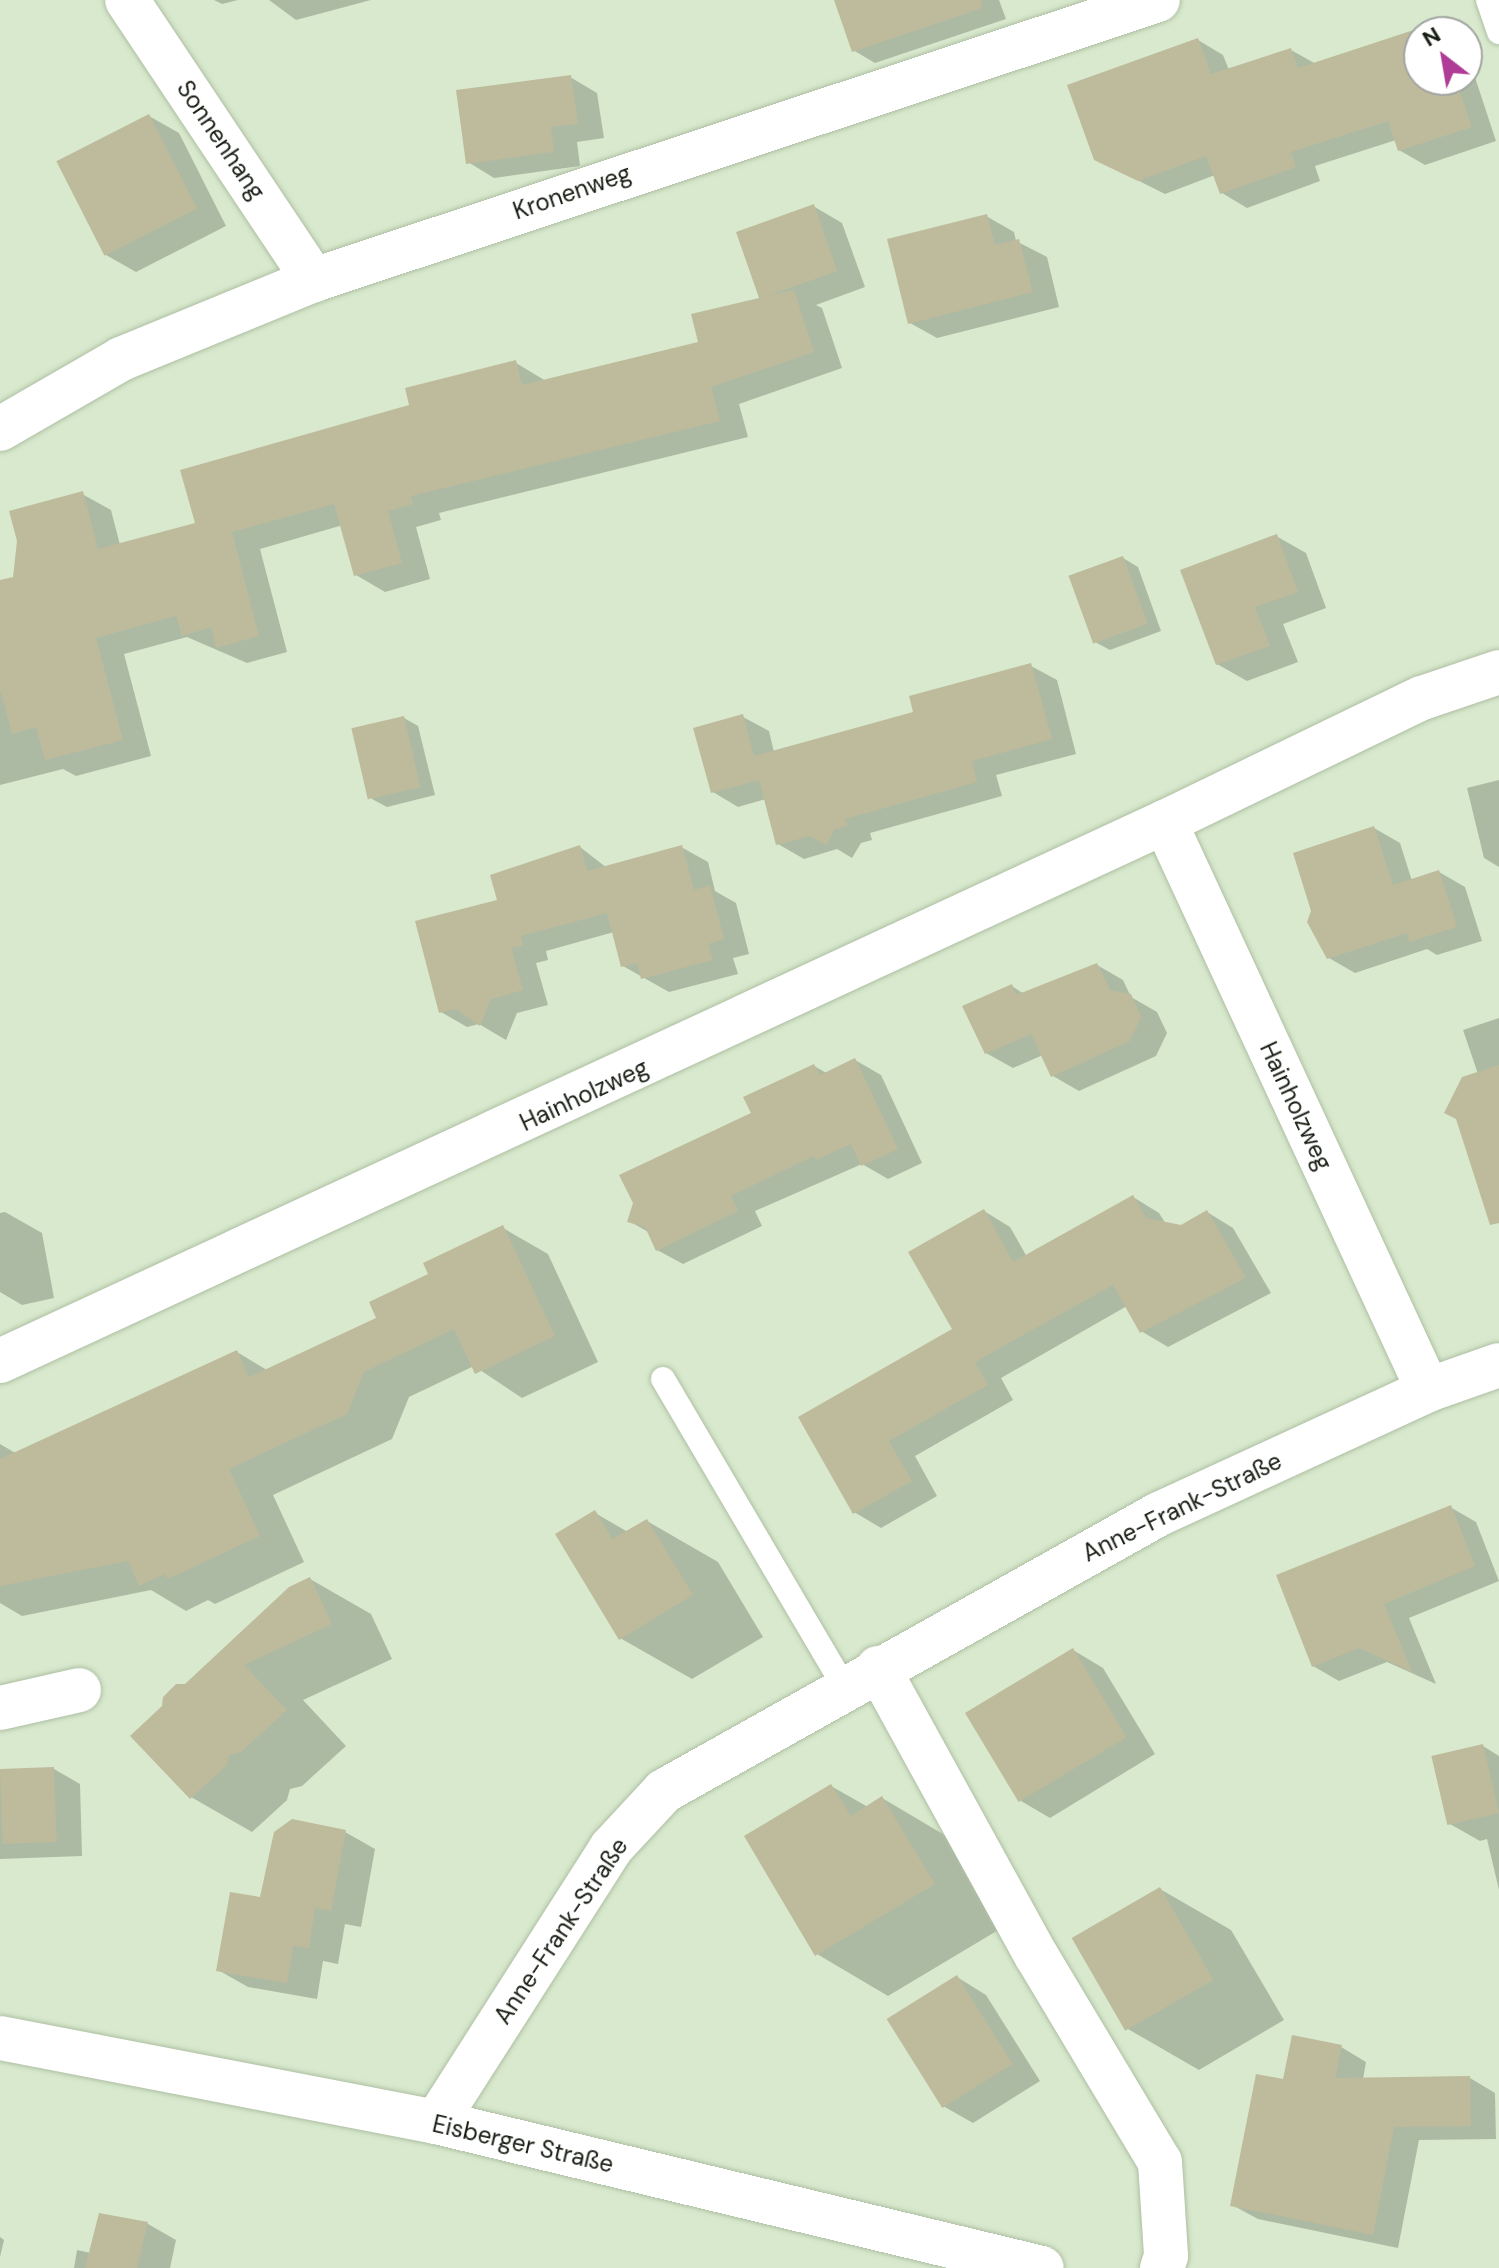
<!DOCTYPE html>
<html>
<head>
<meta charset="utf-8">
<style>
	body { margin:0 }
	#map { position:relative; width:1499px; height:2268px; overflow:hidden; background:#d8e9cd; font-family:"DM Sans",sans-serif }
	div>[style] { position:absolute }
	.shadow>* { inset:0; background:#0003 }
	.building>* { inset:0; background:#bebb9c; transform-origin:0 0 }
	.roads { filter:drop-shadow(0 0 2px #aebfa3) drop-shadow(0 0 2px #aebfa3) }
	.service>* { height:24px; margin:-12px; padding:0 12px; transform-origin:12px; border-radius:12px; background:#fff }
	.minor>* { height:44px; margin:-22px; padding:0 22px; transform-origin:22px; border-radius:22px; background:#fff }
	.secondary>* { height:44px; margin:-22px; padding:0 22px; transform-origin:22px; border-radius:22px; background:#fff }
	span { translate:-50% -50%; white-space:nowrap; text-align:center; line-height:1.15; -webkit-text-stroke:6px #fff; paint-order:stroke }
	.street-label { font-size:24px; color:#171d13 }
	.north { position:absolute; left:1403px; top:16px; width:80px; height:80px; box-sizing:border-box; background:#fff; border:2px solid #a2a5a1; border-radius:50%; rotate:329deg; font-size:22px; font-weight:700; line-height:32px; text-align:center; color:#171d13 }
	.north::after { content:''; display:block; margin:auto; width:28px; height:36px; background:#af3c96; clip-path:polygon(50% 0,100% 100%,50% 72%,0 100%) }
</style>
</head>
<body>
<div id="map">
	<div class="shadow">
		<i style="clip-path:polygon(214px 0,238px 0,222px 4px)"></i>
		<i style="clip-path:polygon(269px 0,371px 0,296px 20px)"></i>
		<i style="clip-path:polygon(836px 0,999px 0,1006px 19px,875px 63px,853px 50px)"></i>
		<i style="clip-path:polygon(1437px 24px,1450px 32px,1419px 32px,1419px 80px,1467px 80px,1467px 53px,1496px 141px,1425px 165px,1399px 150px,1396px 140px,1315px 166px,1320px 181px,1247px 208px,1222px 193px,1215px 175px,1165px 194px,1095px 159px,1198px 40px,1223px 55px,1229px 70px,1291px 50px,1316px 64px)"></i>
		<i style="clip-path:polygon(570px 77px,597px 93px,604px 138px,577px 142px,580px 166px,494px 178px,468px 162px)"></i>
		<i style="clip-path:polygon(149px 116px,179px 133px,226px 226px,136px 272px,106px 255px)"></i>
		<i style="clip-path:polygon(813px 206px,842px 223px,865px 287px,816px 305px,822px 308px,842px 368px,739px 404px,748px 437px,439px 513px,441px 520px,416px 527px,430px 579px,385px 592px,356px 575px,343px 525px,260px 549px,287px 652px,247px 663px,187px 637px,124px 654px,151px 756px,76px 776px,63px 769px,0 785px,0 583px,28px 575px,82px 494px,111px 510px,120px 545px,197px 524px,411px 407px,516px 363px,546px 381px,701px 344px,762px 299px)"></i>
		<i style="clip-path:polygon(986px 216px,1014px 232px,1016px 241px,1047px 257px,1059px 307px,937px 338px,910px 323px)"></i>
		<i style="clip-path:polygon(1276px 536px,1306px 553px,1326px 608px,1283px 624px,1298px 662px,1247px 681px,1217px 664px)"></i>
		<i style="clip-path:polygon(1123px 558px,1138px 567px,1161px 631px,1110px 650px,1095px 642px)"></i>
		<i style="clip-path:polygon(1031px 666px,1057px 680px,1076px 754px,996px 775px,1002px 796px,870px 833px,872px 840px,861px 843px,852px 858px,837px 849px,804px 859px,778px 844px,766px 799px,738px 807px,713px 792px,743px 717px,769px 731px,774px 752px,915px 713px)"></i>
		<i style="clip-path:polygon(404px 718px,418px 726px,435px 795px,387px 807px,372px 799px)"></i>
		<i style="clip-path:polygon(1499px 780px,1499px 867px,1484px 858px,1467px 788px)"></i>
		<i style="clip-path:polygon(1374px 828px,1400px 843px,1412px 881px,1439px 872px,1465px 887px,1482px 941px,1437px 955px,1427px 949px,1355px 973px,1329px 958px)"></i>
		<i style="clip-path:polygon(580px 847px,607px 868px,681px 847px,708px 862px,715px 891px,736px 903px,749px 954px,733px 958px,738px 974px,669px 992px,623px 966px,614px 932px,546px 951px,548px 960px,536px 963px,548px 1005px,517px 1013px,506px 1040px,479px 1024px,467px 1027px,441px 1012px,499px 901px)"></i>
		<i style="clip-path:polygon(1097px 965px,1123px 980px,1131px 997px,1157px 1012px,1167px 1033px,1156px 1056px,1079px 1091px,1053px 1076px,1043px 1055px,1013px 1068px,986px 1053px,1012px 986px,1024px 994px)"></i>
		<i style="clip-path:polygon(1499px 1018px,1499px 1190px,1478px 1074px,1463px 1030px)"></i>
		<i style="clip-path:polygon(855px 1060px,881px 1075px,922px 1163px,888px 1179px,862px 1164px,755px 1211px,762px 1226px,683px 1264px,657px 1250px,650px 1233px,629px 1221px,814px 1066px,828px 1074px)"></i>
		<i style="clip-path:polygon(1133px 1197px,1159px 1213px,1166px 1224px,1182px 1227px,1207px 1212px,1233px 1228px,1271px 1293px,1168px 1347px,1141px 1331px,1127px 1306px,1001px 1378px,1013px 1400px,915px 1456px,937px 1496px,881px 1528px,854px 1512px,800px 1417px,955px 1330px,984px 1211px,1010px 1227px,1027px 1257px)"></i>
		<i style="clip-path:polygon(5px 1212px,42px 1233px,54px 1298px,22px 1305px,0 1292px,0 1213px)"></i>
		<i style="clip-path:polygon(503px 1228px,548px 1254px,598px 1362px,522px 1398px,474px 1366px,409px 1397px,392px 1439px,273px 1495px,304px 1562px,215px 1604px,208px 1600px,186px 1611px,151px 1590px,22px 1616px,0 1603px,0 1444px,17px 1454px,237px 1352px,267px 1370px,379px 1318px,431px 1275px)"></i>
		<i style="clip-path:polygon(1450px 1507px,1476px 1522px,1499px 1581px,1409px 1618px,1436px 1684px,1387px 1662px,1339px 1681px,1313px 1666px)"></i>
		<i style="clip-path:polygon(595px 1513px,628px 1532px,647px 1521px,718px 1562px,763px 1637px,692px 1679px,620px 1638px)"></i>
		<i style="clip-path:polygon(310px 1579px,371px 1614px,392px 1659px,303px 1700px,346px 1746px,302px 1786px,290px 1789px,287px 1800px,252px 1832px,191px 1797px,185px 1686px)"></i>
		<i style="clip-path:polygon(1073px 1650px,1103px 1668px,1155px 1754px,1050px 1818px,1021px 1801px)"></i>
		<i style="clip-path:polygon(1483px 1746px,1499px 1756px,1499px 1890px,1487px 1839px,1480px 1841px,1450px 1824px)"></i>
		<i style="clip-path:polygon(54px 1769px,80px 1784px,82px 1856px,0 1859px,0 1770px)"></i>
		<i style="clip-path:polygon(831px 1786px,868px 1807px,882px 1798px,953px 1840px,1005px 1926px,888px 1996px,817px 1954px)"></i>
		<i style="clip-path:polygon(345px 1832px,375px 1849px,361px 1927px,345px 1924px,338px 1964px,323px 1961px,317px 1999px,248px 1987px,218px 1970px,262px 1899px)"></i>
		<i style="clip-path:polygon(1160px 1889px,1231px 1930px,1284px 2020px,1199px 2070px,1128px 2029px)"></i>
		<i style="clip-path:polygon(957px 1977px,986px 1995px,1040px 2081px,973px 2123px,943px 2106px)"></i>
		<i style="clip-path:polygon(1341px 2047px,1366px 2062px,1363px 2079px,1470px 2078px,1495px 2093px,1496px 2139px,1419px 2140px,1398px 2248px,1258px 2219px,1232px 2205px)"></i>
		<i style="clip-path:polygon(100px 2216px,148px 2224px,176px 2240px,170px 2268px,74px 2268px,77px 2250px,91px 2253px)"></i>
		<i style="clip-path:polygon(0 2237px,4px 2240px,0 2257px)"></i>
	</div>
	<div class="building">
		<i style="clip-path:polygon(834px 0,981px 0,982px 8px,852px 52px)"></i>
		<i style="clip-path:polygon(1438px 22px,1441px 32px,1419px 32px,1419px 80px,1456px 80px,1472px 127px,1398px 151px,1388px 121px,1291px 152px,1296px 167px,1220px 194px,1206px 156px,1138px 181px,1094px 160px,1067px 85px,1198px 38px,1211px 74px,1291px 48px,1298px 68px)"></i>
		<i style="clip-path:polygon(571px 75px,578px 124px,551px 127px,554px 152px,466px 164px,456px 90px)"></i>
		<i style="left:149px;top:114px;width:106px;height:104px;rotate:63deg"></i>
		<i style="clip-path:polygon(814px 204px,837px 271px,768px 296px,794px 290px,814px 352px,711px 387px,720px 421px,411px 496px,413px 504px,388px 511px,402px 563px,354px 576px,334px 504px,232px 532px,259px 636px,216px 648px,211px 627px,182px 636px,176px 616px,96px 638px,123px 740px,45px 760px,36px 727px,12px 734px,0 689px,0 580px,13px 577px,17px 541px,9px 511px,83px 491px,98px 549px,195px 523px,180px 470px,409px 405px,405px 388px,516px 360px,522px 385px,698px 342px,691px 314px,759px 298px,736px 232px)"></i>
		<i style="clip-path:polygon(987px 214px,995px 245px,1019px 239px,1033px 292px,908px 324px,887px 239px)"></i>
		<i style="clip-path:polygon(1277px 534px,1298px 592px,1255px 607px,1270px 646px,1216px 665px,1180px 570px)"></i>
		<i style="left:1123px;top:556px;width:72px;height:58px;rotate:70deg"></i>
		<i style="clip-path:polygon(1031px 663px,1052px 739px,972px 761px,977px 782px,845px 819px,848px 826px,835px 829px,826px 845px,810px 836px,776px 845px,759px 780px,711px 793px,693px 728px,743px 714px,754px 756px,913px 712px,909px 696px)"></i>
		<i style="left:404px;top:716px;width:73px;height:54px;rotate:77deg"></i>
		<i style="clip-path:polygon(1374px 826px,1393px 885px,1439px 870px,1457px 927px,1409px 942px,1407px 933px,1327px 959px,1307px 922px,1311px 911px,1293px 853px)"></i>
		<i style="clip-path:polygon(580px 845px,587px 871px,682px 845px,694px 890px,710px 885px,724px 939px,708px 944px,713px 960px,641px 979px,637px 963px,621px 967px,607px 913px,521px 936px,523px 946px,511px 948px,523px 990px,491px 999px,480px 1026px,456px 1009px,439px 1013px,415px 921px,497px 900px,490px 875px)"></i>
		<i style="clip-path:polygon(1097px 963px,1110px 990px,1131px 994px,1141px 1017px,1130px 1041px,1051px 1077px,1031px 1034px,985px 1054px,962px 1006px,1012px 984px,1016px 995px)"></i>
		<i style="clip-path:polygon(855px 1058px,898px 1149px,861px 1166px,851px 1144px,816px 1160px,814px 1156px,731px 1196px,738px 1211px,656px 1251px,645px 1227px,627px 1222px,633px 1203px,619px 1175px,751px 1113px,743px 1097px,814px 1064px,820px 1075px)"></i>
		<i style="clip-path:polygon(1499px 1065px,1499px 1223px,1490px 1225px,1456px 1119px,1444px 1113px,1462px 1077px)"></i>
		<i style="clip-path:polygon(1133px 1195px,1146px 1218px,1181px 1225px,1207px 1210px,1246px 1278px,1140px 1333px,1113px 1285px,975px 1362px,988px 1385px,889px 1441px,912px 1481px,853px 1514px,798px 1417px,952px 1329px,908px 1252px,984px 1209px,1013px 1262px)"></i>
		<i style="clip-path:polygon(503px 1225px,555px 1336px,475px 1374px,454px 1329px,364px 1372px,347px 1414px,229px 1469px,260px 1536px,168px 1579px,165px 1574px,139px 1586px,128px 1561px,0 1586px,0 1459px,237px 1350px,249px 1377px,376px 1318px,369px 1302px,428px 1274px,423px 1263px)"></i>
		<i style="clip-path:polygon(1451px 1505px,1475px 1566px,1384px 1604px,1412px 1672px,1359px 1648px,1312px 1667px,1276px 1575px)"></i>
		<i style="clip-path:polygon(595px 1510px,612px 1539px,647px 1519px,693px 1595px,619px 1640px,555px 1534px)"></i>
		<i style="clip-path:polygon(310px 1577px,332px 1624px,244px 1665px,287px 1710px,241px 1752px,229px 1755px,227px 1765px,190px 1799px,130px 1736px,162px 1706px,163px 1697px,176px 1684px,185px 1684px,289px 1587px)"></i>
		<i style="left:1073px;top:1648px;width:104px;height:126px;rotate:59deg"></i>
		<i style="left:1483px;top:1744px;width:71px;height:53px;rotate:77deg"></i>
		<i style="left:54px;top:1767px;width:75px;height:54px;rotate:88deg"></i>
		<i style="clip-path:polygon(831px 1784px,851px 1816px,882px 1796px,935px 1884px,815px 1956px,744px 1836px)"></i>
		<i style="clip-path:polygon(292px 1819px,346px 1830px,331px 1911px,315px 1908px,309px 1948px,293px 1946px,287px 1983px,216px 1971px,230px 1892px,260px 1897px,274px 1832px)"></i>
		<i style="left:1160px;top:1887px;width:107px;height:102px;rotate:60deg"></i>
		<i style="left:957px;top:1975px;width:105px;height:83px;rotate:58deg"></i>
		<i style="clip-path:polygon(1292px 2035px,1342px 2045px,1335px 2078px,1470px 2076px,1471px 2126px,1394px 2127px,1373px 2235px,1230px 2206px,1256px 2074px,1283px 2079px)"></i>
		<i style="clip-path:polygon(99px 2213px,148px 2222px,137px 2268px,85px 2268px)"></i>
	</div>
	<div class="roads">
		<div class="service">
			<i style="left:1488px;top:0;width:34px;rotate:71deg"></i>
			<i style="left:663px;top:1379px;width:356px;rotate:59.5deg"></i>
		</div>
		<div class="minor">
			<i style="left:127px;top:0;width:337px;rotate:56.3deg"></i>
			<i style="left:0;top:429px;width:140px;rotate:-30deg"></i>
			<i style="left:121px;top:359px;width:209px;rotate:-22.3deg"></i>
			<i style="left:314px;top:280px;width:889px;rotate:-18.35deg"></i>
			<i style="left:0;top:1361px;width:1284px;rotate:-24.83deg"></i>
			<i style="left:1428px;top:1390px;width:626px;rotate:-114.85deg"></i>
			<i style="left:1165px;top:822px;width:285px;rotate:-25.8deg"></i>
			<i style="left:1422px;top:698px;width:81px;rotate:-18.7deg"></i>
			<i style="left:878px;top:1668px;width:328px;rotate:61.2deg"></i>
			<i style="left:1036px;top:1955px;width:241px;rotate:59.1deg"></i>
			<i style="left:1160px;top:2162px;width:94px;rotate:86.3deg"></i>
			<i style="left:1166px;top:2256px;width:13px;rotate:108deg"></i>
			<i style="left:0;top:1708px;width:81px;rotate:-12.8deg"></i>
			<i style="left:436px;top:2122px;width:325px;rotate:-57.4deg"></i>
			<i style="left:611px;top:1848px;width:78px;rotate:-47.1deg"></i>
			<i style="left:664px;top:1791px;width:567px;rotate:-29.23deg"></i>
			<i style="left:1159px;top:1514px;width:296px;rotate:-24.7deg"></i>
			<i style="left:1428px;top:1390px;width:75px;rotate:-19.4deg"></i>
		</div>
		<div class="secondary">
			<i style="left:0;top:2038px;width:444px;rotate:10.9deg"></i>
			<i style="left:436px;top:2122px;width:623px;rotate:13.55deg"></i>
		</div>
	</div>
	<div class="street-label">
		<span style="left:221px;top:140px;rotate:56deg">Sonnenhang</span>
		<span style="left:572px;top:192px;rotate:-19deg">Kronenweg</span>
		<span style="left:584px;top:1095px;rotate:-25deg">Hainholzweg</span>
		<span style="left:1296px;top:1106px;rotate:65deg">Hainholzweg</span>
		<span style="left:1182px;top:1507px;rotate:-26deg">Anne-Frank-Straße</span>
		<span style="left:561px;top:1931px;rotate:-56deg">Anne-Frank-Straße</span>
		<span style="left:523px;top:2144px;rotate:13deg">Eisberger Straße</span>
	</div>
	<div class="north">N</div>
</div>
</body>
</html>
